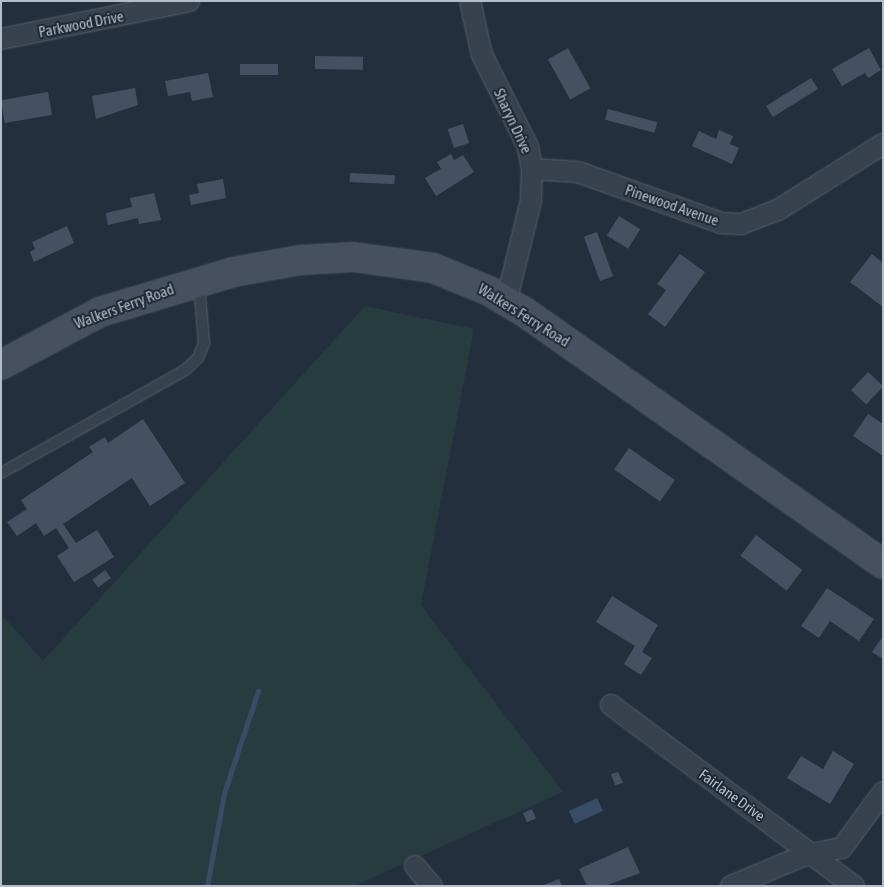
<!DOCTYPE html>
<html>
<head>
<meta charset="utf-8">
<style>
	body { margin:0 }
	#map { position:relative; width:884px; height:887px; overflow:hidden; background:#242f3e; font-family:"Asap Condensed",sans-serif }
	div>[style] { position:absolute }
	.green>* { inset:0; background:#263c3f }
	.water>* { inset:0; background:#394c67; transform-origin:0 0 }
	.stream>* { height:5px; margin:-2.5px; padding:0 2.5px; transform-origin:2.5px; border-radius:2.5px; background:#394c67 }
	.building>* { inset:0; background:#455162; transform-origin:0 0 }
	.roads { filter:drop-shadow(0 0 1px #565f6c) drop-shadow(0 0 1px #565f6c) }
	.lane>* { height:10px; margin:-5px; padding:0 5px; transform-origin:5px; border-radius:5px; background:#38414e }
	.street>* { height:20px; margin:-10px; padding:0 10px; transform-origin:10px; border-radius:10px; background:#38414e }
	.secondary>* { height:28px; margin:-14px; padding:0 14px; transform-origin:14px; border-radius:14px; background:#465061 }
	span { translate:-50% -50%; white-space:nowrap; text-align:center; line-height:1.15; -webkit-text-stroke:4px #1d2633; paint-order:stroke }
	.street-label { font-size:15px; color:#b4bcc9 }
	.frame { position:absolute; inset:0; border:2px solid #b4bcc9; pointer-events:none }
</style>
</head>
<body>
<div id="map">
	<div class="green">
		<i style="clip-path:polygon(365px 306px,474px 329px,421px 605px,563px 792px,354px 886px,1px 886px,1px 614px,43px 661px)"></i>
	</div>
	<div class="water">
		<i style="left:597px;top:798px;width:14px;height:31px;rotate:65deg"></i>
	</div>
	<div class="stream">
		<i style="left:207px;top:886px;width:95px;rotate:-79.6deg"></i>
		<i style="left:224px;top:793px;width:108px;rotate:-71.6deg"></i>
	</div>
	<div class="building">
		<i style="left:568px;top:48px;width:46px;height:23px;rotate:61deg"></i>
		<i style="clip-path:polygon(869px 48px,881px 70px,868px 78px,865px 73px,842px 86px,832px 69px)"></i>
		<i style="left:315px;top:56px;width:48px;height:13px;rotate:1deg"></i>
		<i style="left:278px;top:64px;width:11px;height:38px;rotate:90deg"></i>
		<i style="clip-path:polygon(208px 73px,213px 97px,192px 101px,190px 92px,168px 96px,165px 81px)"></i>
		<i style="left:811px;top:78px;width:13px;height:53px;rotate:58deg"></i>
		<i style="clip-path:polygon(135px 88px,138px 105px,96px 119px,92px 96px)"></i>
		<i style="left:48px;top:92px;width:23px;height:48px;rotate:80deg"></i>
		<i style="left:608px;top:109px;width:51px;height:11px;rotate:15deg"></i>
		<i style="left:463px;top:124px;width:20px;height:16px;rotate:72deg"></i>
		<i style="clip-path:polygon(719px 130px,733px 136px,730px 144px,739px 148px,732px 164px,692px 146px,699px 131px,716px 139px)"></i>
		<i style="clip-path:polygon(451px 154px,454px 160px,463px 155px,474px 172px,436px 196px,425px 178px,441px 169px,437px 162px)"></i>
		<i style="left:350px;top:173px;width:45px;height:9px;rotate:3deg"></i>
		<i style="clip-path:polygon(223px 179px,226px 198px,191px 205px,189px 195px,199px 193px,197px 184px)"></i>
		<i style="clip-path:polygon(154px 193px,161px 220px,139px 224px,138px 218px,108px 225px,106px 213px,132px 207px,130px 198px)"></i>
		<i style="left:619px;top:216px;width:25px;height:23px;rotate:32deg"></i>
		<i style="clip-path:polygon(67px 226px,74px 243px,34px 262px,30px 252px,35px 249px,32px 242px)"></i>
		<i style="left:597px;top:232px;width:47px;height:14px;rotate:70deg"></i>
		<i style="clip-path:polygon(680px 254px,705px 272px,665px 327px,648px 314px,666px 290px,657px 284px)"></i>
		<i style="clip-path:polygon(872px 254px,883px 263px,883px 307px,850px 282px)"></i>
		<i style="left:868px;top:372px;width:21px;height:25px;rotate:43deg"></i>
		<i style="clip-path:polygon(868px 414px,883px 424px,883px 456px,853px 436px)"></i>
		<i style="clip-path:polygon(143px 419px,185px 483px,150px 506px,132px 478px,63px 524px,76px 543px,97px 530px,114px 557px,74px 582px,57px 556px,69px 548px,56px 528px,44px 536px,36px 523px,17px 536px,7px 522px,27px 509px,21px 500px,93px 452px,89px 447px,105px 437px,108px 443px)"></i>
		<i style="left:629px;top:448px;width:56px;height:26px;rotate:35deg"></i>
		<i style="left:756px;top:535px;width:58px;height:26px;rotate:37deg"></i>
		<i style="left:105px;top:570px;width:10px;height:16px;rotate:53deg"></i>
		<i style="clip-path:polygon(827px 588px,874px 619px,859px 641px,830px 621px,819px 638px,801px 626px)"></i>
		<i style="clip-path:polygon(612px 596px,658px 625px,642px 652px,652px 658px,641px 675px,624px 664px,635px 646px,596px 622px)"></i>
		<i style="clip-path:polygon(883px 636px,883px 659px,872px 652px)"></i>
		<i style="clip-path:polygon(833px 751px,854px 764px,830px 804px,787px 778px,801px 756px,823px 769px)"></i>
		<i style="clip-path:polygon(618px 772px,623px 783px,615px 785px,611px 774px)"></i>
		<i style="left:532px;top:809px;width:10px;height:10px;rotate:66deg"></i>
		<i style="clip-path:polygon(628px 847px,640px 873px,605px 886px,587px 886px,579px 869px)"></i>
		<i style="clip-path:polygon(559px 879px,562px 886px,541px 886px)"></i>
	</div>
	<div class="roads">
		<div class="lane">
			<i style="left:1px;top:473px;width:211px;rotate:-29.2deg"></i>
			<i style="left:185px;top:370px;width:18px;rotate:-43deg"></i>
			<i style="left:198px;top:358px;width:16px;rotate:-68deg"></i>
			<i style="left:204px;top:343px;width:59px;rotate:-94.8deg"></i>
		</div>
		<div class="street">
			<i style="left:470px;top:1px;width:55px;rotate:77.5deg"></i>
			<i style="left:482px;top:55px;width:103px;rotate:63.4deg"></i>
			<i style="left:528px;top:147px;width:22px;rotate:80deg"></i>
			<i style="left:532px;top:169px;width:32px;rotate:92deg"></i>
			<i style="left:531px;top:201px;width:104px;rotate:103.9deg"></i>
			<i style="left:1px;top:39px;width:192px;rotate:-11.4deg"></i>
			<i style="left:532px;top:169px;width:46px;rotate:3.7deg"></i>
			<i style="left:578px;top:172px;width:152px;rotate:19.6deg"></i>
			<i style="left:721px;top:223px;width:20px;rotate:3deg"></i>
			<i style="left:741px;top:224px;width:40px;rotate:-21deg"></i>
			<i style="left:778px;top:210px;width:124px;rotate:-32.2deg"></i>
			<i style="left:611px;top:705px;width:303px;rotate:36.7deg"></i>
			<i style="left:415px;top:866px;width:26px;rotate:50deg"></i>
			<i style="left:731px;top:886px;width:78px;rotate:-22.6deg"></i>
			<i style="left:803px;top:856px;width:40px;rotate:-12deg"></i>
			<i style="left:842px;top:848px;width:69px;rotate:-53.8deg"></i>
		</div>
		<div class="secondary">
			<i style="left:1px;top:365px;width:112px;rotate:-28.2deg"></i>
			<i style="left:100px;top:312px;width:139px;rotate:-16.7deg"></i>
			<i style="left:233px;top:272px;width:69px;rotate:-10deg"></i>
			<i style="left:301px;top:260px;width:52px;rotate:-3.3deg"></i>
			<i style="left:353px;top:257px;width:81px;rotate:7.8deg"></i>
			<i style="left:433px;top:268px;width:61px;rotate:22.3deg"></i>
			<i style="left:489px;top:291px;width:43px;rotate:30.7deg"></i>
			<i style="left:526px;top:313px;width:436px;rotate:35.1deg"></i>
		</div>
	</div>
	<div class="street-label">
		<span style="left:81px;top:24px;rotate:-11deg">Parkwood Drive</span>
		<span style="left:513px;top:121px;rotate:65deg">Sharyn Drive</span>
		<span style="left:672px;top:205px;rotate:19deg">Pinewood Avenue</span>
		<span style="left:124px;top:306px;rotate:-20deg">Walkers Ferry Road</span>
		<span style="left:524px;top:315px;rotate:32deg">Walkers Ferry Road</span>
		<span style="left:732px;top:795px;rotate:36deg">Fairlane Drive</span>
	</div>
	<div class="frame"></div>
</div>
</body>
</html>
